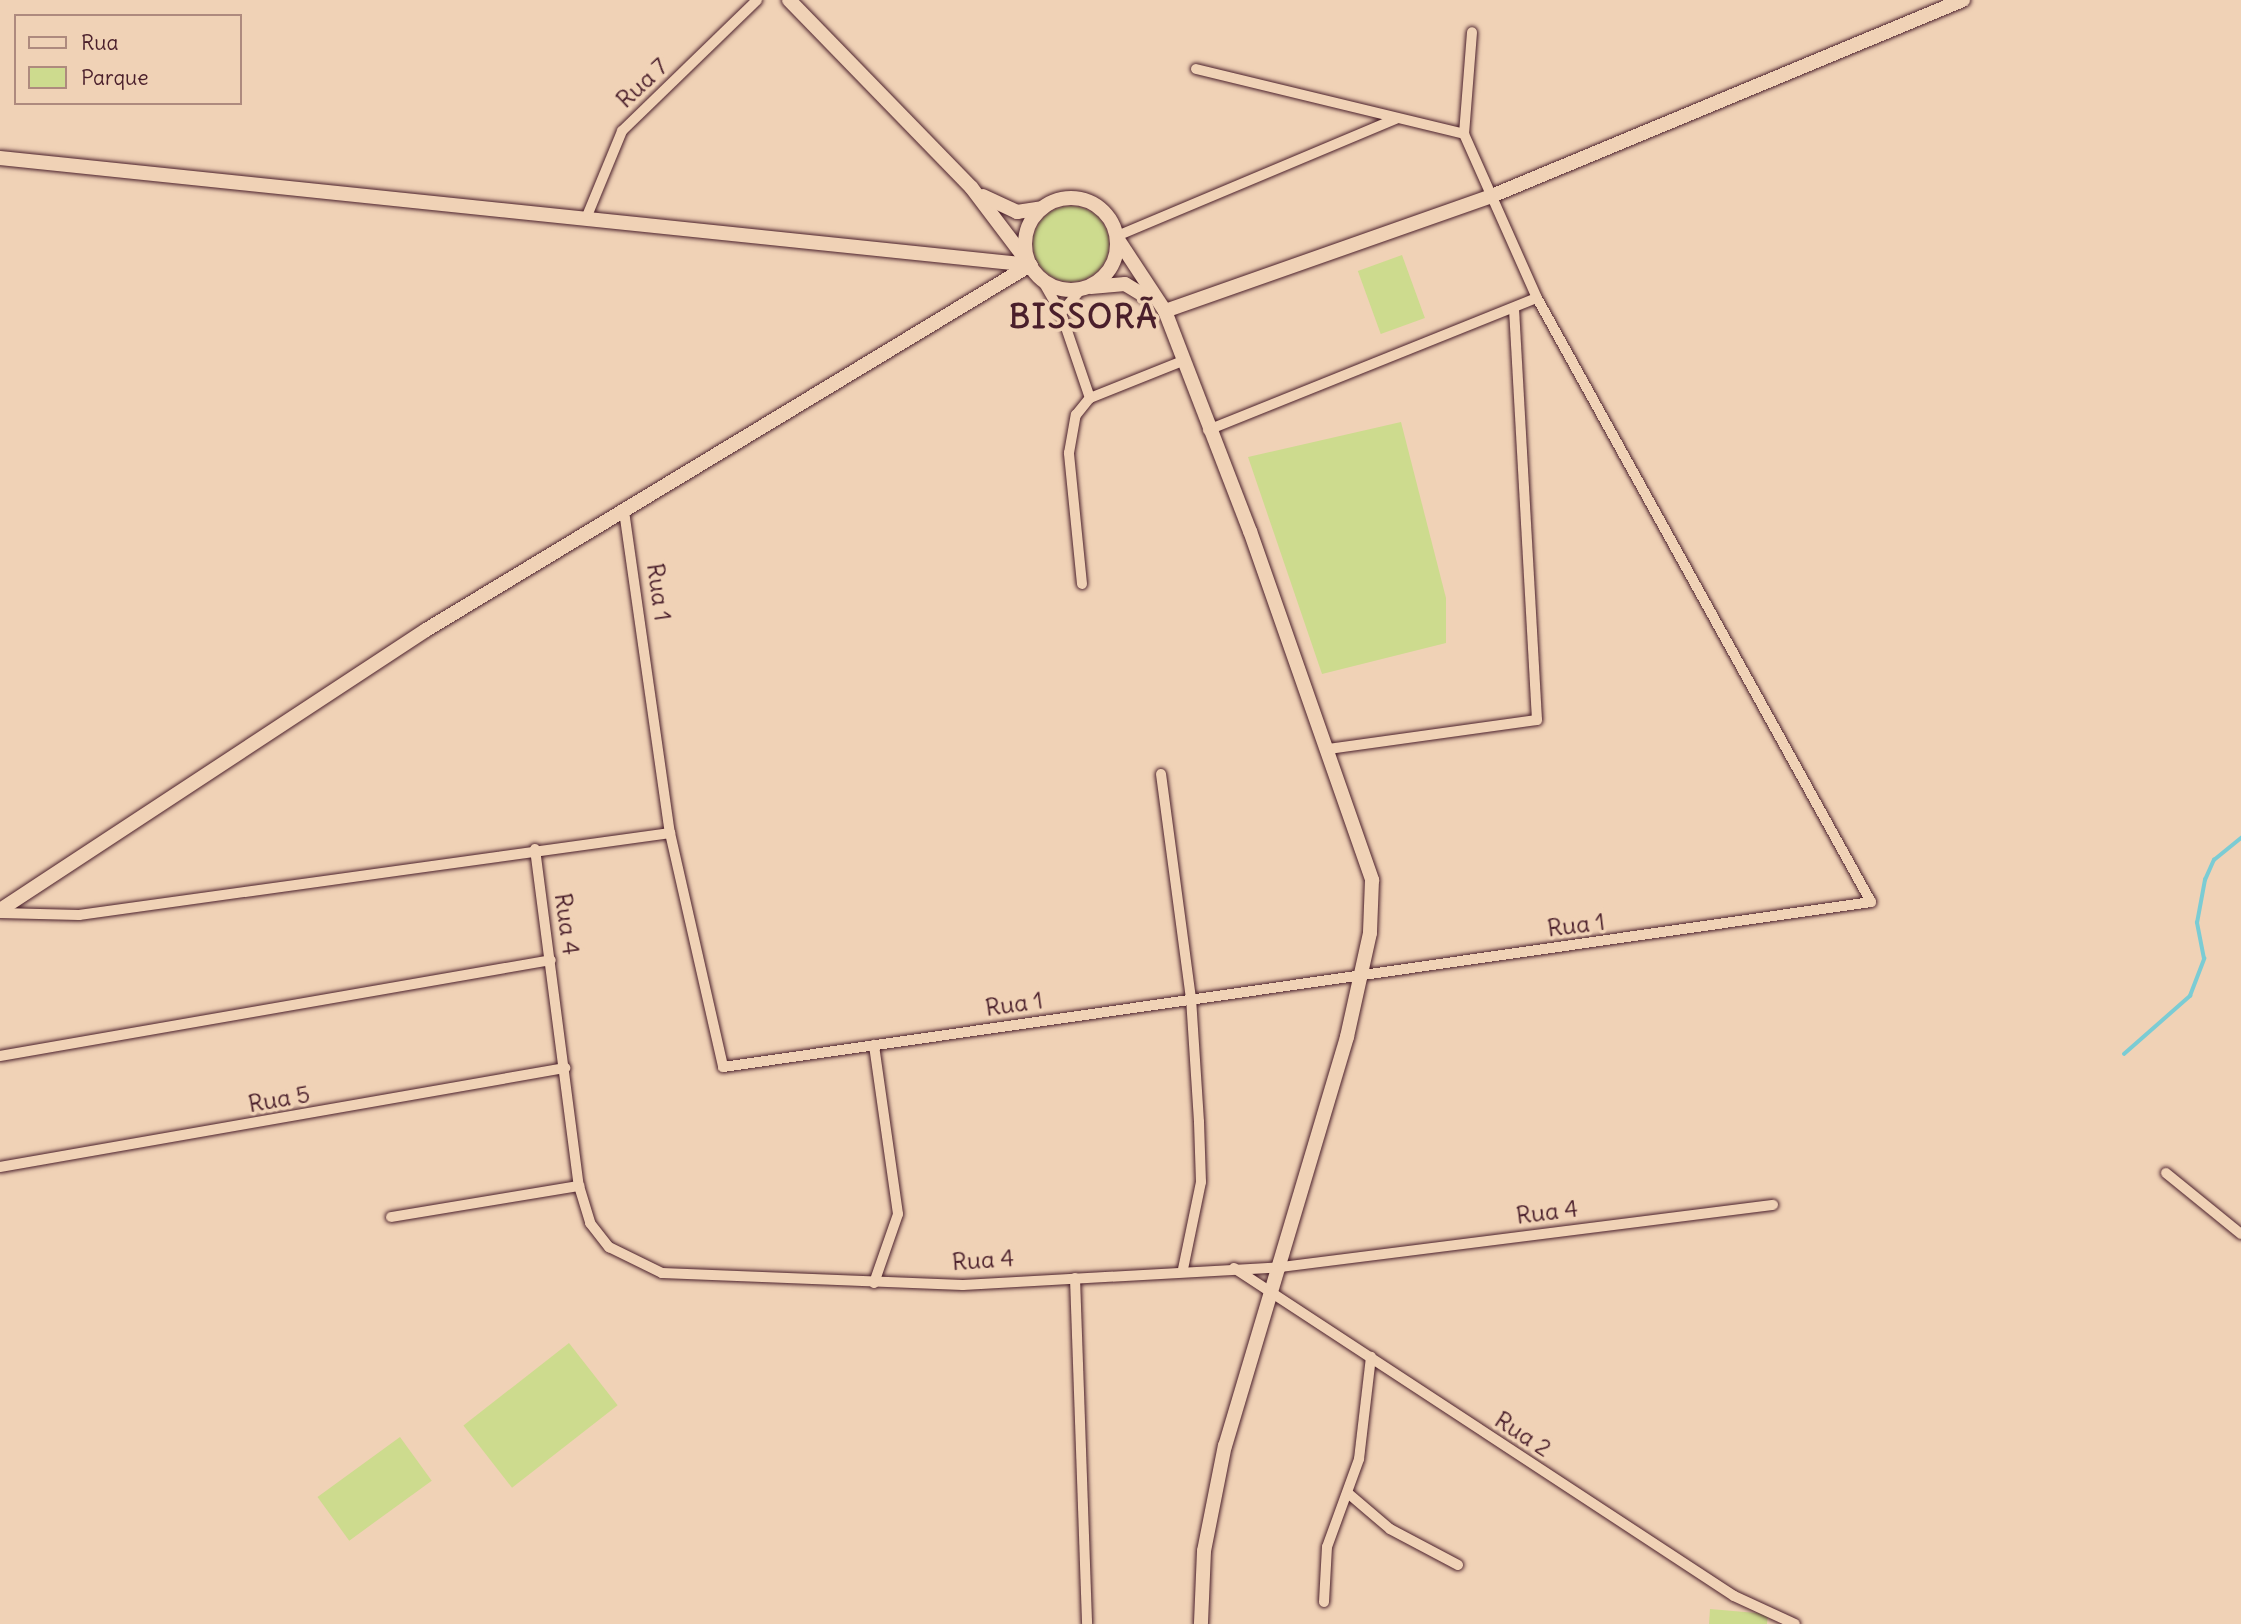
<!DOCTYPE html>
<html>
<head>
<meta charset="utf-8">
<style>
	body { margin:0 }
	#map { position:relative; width:2241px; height:1624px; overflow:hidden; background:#f0d2b6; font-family:Delius,sans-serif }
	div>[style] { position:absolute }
	.green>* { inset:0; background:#cddb8e; transform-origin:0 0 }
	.round { border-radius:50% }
	.stream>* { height:3.5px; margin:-1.75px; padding:0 1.75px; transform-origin:1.75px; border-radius:1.75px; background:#7bccd4 }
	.roads { filter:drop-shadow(0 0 2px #4a1f2b) drop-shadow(0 0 2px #4a1f2b) }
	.street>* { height:10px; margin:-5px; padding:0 5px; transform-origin:5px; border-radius:5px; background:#f0d2b6 }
	.secondary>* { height:14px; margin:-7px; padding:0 7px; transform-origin:7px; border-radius:7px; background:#f0d2b6 }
	.secondary>.ring { margin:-7px; padding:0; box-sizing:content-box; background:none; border:14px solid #f0d2b6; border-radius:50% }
	span { translate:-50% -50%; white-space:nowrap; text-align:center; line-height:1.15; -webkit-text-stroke:7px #f0d2b6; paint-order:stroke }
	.street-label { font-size:24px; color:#4a1f2b }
	.district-label { font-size:32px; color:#4a1f2b; font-weight:700; letter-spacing:2px }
	.legend { position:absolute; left:14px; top:14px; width:228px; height:91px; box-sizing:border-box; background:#f0d2b6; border:2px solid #ae8a7e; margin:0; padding:9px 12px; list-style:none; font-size:21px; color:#4a1f2b }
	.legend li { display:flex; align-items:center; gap:14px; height:35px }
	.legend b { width:35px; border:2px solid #ae8a7e }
</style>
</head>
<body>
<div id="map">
	<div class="green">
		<i class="round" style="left:1033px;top:206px;width:76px;height:76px"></i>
		<i style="left:1402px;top:255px;width:67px;height:47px;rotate:70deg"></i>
		<i style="clip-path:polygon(1401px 422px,1446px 598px,1446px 643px,1322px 674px,1248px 457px)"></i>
		<i style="left:569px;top:1343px;width:79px;height:134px;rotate:52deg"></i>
		<i style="left:400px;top:1437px;width:54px;height:102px;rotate:54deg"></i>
		<i style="clip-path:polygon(1710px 1609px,1768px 1614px,1767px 1624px,1709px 1624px)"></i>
	</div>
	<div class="stream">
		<i style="left:2124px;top:1054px;width:88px;rotate:-41.3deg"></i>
		<i style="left:2190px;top:996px;width:40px;rotate:-69deg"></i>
		<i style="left:2204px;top:959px;width:37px;rotate:-101deg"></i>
		<i style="left:2197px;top:923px;width:44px;rotate:-79.5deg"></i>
		<i style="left:2205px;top:880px;width:22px;rotate:-66deg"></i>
		<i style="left:2214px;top:860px;width:35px;rotate:-39deg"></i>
	</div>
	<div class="roads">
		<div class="street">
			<i style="left:1196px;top:69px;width:276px;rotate:13.6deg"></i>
			<i style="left:587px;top:216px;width:92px;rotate:-67.6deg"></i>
			<i style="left:622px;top:131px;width:188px;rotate:-44.1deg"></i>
			<i style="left:1117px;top:236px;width:303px;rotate:-22.8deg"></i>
			<i style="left:1041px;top:278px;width:40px;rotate:60.3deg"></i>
			<i style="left:1061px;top:313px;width:90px;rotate:71.2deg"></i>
			<i style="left:1061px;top:313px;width:31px;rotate:-50deg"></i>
			<i style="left:1208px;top:430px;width:354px;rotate:-21.9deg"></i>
			<i style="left:624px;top:511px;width:325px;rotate:81.9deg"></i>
			<i style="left:670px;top:833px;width:240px;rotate:77.2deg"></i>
			<i style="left:723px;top:1067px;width:1160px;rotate:-8.18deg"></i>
			<i style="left:1871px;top:902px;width:690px;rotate:-118.94deg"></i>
			<i style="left:1537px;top:298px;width:180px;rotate:-114deg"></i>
			<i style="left:1464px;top:134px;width:102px;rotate:-85.5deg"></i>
			<i style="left:1082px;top:584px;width:132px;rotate:-95.7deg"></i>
			<i style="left:1069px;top:453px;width:39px;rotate:-80deg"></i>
			<i style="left:1076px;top:415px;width:22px;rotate:-51deg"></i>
			<i style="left:1090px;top:398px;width:97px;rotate:-21.8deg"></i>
			<i style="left:1328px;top:749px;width:211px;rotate:-7.9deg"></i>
			<i style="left:1537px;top:720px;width:411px;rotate:-93.2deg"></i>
			<i style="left:1161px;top:774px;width:226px;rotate:82.4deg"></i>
			<i style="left:1191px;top:998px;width:124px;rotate:86.3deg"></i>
			<i style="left:1199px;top:1122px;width:60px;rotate:88.1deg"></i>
			<i style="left:1201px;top:1182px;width:89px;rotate:101.7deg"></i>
			<i style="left:535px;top:849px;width:340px;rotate:82.6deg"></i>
			<i style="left:579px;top:1186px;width:39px;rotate:73deg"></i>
			<i style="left:590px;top:1223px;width:31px;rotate:52deg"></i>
			<i style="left:609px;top:1247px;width:59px;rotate:26.1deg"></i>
			<i style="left:662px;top:1273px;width:301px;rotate:2.3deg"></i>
			<i style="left:963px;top:1285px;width:319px;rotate:-3.2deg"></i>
			<i style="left:1281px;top:1267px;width:496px;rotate:-7.2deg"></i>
			<i style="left:0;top:913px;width:79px;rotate:1.5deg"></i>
			<i style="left:79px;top:915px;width:597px;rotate:-7.9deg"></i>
			<i style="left:0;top:1056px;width:559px;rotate:-9.88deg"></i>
			<i style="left:0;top:1167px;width:574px;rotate:-9.94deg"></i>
			<i style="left:2166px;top:1173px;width:97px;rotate:39.1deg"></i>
			<i style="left:391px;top:1217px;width:191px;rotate:-9.4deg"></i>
			<i style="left:1234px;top:1268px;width:598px;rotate:33.26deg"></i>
			<i style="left:1734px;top:1596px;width:67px;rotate:24.7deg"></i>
			<i style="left:1075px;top:1278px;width:346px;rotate:88deg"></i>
			<i style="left:874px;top:1283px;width:73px;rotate:-70.8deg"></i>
			<i style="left:898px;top:1214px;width:171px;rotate:-98.1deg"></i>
			<i style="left:1349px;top:1494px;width:54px;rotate:40.5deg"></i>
			<i style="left:1390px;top:1529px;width:77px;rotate:27.9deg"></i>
			<i style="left:1324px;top:1602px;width:55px;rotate:-86.9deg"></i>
			<i style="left:1327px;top:1547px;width:94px;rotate:-70deg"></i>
			<i style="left:1359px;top:1459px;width:103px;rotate:-83.3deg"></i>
		</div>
		<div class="secondary">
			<i style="left:789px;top:0;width:261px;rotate:45.8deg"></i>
			<i style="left:971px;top:187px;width:98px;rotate:52.9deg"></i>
			<i style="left:0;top:158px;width:1036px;rotate:5.93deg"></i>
			<i style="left:983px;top:196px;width:38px;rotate:25deg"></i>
			<i style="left:1017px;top:212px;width:25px;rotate:-9deg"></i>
			<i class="ring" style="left:1025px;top:198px;width:78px;height:78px"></i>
			<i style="left:1117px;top:238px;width:87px;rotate:56.7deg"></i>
			<i style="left:1165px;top:311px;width:236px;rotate:68.9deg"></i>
			<i style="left:1250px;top:531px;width:370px;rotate:70.7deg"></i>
			<i style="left:1372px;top:880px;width:53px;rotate:92.2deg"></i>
			<i style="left:1370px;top:933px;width:107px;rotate:102.5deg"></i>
			<i style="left:1347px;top:1037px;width:426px;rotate:106.6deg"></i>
			<i style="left:1225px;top:1445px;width:108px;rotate:101.2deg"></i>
			<i style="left:1204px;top:1551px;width:73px;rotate:92.4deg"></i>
			<i style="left:1091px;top:287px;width:34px;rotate:-5deg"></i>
			<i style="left:1125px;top:284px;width:26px;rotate:31deg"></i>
			<i style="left:1165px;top:311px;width:349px;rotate:-19.4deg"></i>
			<i style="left:1494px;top:195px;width:508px;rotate:-22.58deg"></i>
			<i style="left:0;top:910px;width:510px;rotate:-33.32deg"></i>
			<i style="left:426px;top:630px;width:706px;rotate:-31.14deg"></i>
		</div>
	</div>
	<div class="street-label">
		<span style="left:642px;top:83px;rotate:-43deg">Rua 7</span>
		<span style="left:659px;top:592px;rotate:82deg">Rua 1</span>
		<span style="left:567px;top:924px;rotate:82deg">Rua 4</span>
		<span style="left:1576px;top:925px;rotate:-7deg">Rua 1</span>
		<span style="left:1014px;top:1004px;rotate:-8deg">Rua 1</span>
		<span style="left:279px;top:1099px;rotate:-10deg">Rua 5</span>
		<span style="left:1547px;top:1212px;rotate:-7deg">Rua 4</span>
		<span style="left:983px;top:1260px;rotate:-4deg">Rua 4</span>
		<span style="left:1523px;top:1434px;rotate:33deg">Rua 2</span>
	</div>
	<div class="district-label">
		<span style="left:1084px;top:317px">BISSORÃ</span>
	</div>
	<ul class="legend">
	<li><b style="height:9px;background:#f0d2b6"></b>Rua</li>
	<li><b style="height:19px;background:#cddb8e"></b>Parque</li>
	</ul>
</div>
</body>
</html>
